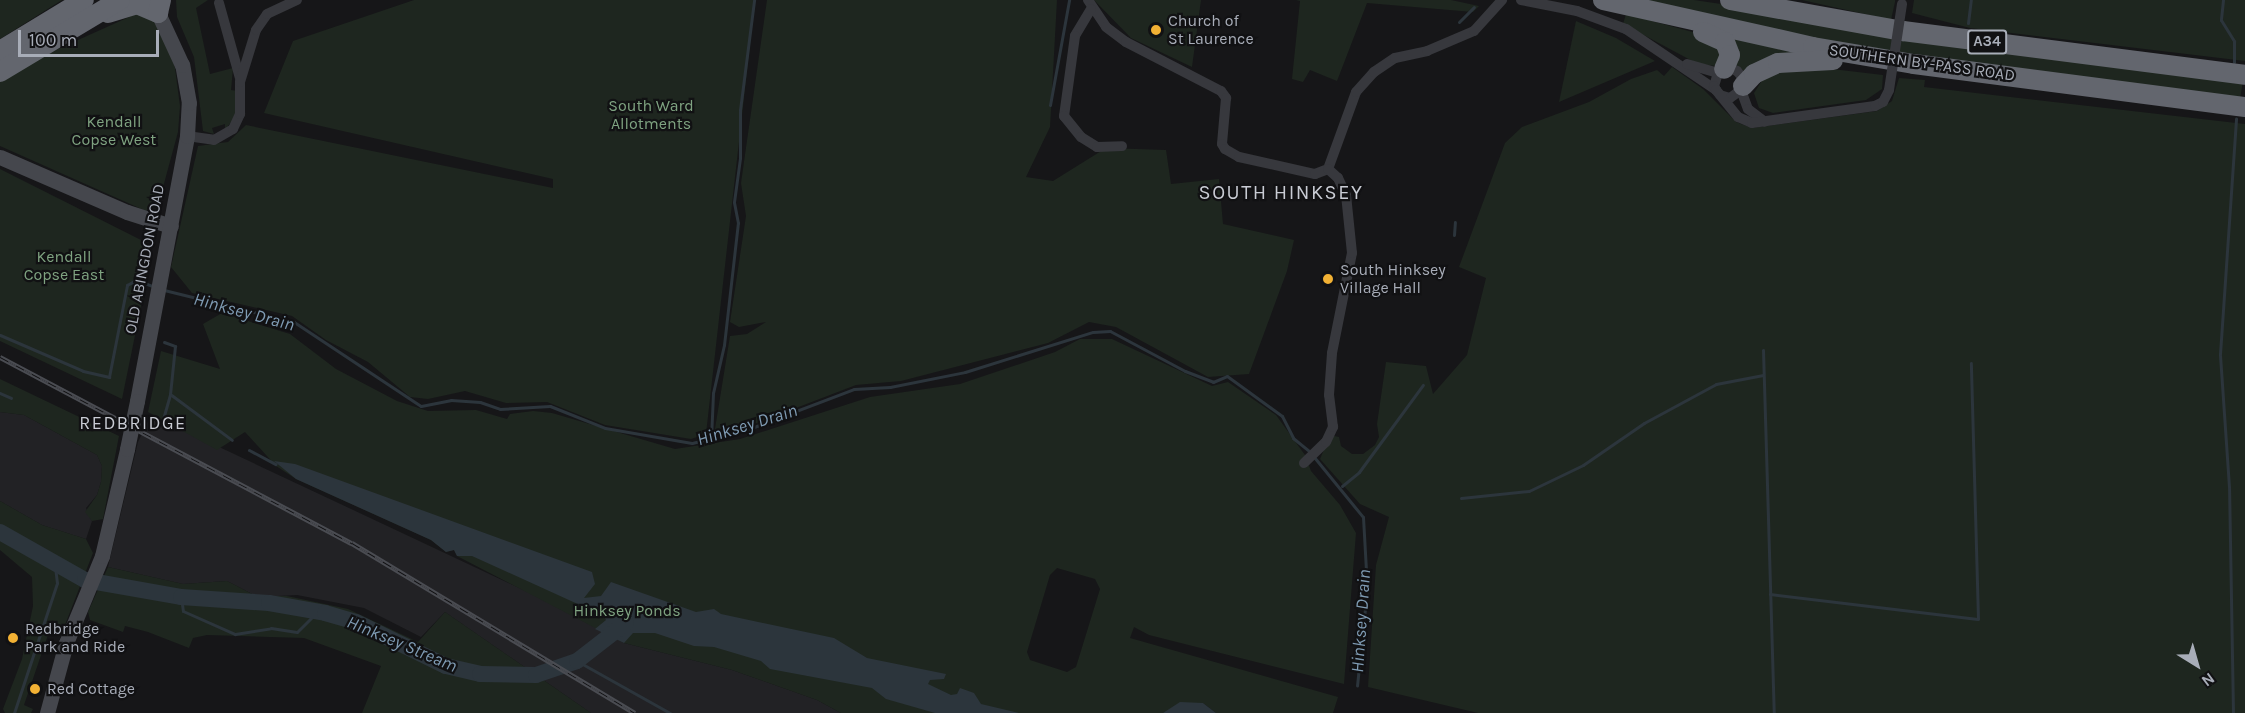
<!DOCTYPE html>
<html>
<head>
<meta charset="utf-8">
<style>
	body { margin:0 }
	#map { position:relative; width:2245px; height:713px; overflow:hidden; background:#161618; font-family:Karla,sans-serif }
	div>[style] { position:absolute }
	.built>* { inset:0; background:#222225 }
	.green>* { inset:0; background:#1e261f }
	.water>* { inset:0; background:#2c353c }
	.stream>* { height:3px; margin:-1.5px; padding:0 1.5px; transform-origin:1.5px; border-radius:1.5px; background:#2c353c }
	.river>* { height:16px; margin:-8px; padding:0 8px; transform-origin:8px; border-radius:8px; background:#2c353c }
	.street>* { height:10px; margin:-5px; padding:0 5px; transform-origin:5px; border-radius:5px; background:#37383d }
	.secondary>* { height:15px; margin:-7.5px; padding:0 7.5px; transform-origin:7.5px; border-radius:7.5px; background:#45474d }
	.highway>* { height:20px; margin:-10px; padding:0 10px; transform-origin:10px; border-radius:10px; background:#63666e }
	.rail>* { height:5px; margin-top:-2.5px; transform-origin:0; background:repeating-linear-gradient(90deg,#111113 0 9px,#4a4c52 0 18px); box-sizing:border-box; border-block:2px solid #4a4c52 }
	.street-bridge>* { height:10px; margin:-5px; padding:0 5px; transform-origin:5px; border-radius:5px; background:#37383d }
	.secondary-bridge>* { height:15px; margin:-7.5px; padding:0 7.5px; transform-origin:7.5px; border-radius:7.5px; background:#45474d }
	.dots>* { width:16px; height:16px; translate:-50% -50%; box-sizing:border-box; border:3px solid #111113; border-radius:50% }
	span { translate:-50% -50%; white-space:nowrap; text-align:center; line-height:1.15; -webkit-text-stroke:4.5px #111113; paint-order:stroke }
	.shield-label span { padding:2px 4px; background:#111113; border:2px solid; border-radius:4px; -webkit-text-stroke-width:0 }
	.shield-label { font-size:15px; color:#a8adb8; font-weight:700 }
	.poi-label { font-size:16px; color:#a8adb8 }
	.left { translate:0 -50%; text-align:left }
	.street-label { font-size:16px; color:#a8adb8 }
	.park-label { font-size:16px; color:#7fa381 }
	.water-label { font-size:18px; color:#7f9bb3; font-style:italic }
	.neighbourhood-label { font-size:18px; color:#c9ccd4; letter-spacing:1.5px }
	.quarter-label { font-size:20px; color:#c9ccd4; letter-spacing:1.5px }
	.north { position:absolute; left:2167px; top:635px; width:60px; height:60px; -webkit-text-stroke:4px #111113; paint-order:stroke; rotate:143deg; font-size:16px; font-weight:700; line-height:24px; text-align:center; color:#a8adb8 }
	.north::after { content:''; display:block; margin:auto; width:21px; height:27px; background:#a8adb8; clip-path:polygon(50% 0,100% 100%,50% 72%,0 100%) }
	.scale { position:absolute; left:18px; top:30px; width:141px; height:27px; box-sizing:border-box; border:3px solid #a8adb8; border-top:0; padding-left:8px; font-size:18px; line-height:21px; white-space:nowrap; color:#a8adb8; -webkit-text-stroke:4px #111113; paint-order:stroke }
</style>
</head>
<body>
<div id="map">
	<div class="built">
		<i style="clip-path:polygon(0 412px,24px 415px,97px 455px,102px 466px,101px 482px,97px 495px,86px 508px,92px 521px,86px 539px,42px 525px,0 501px)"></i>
		<i style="clip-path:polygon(151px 415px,564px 609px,624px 643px,732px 670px,817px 700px,841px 713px,591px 713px,445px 612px,421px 637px,364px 608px,297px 595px,258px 597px,227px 581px,183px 584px,108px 567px,138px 442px)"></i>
	</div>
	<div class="green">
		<i style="clip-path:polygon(0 0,62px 0,0 39px)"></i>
		<i style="clip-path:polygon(176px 0,208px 0,196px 8px,210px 74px,233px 68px,231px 90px,238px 91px,235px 117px,225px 130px,225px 124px,212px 128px,214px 134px,203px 131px,194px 57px,177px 17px)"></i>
		<i style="clip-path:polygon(414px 0,755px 0,706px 434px,691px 439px,605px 425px,547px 402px,506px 403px,465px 391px,428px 399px,410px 397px,368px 362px,326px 340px,292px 316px,192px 293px,171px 267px,198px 146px,228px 142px,246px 125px,553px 188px,553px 179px,264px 113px,293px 41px)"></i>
		<i style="clip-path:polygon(767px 0,1057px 0,1050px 127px,1026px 177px,1053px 181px,1106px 148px,1166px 150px,1171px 184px,1219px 179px,1223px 224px,1294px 240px,1287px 271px,1249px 374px,1208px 377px,1116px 327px,1089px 322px,1048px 343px,901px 381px,856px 385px,746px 427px,714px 435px,730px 336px,747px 334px,766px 322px,739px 327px,730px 322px,746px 216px,741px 183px)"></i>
		<i style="clip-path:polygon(1094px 0,1201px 0,1192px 67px,1131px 38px)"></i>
		<i style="clip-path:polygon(1296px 0,1451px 0,1479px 6px,1473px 12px,1367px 3px,1337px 81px,1310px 70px,1303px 82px,1292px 79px,1300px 1px)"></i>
		<i style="clip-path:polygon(1635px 0,1694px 0,2243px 81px,2240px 99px,1814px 40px)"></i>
		<i style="clip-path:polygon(1802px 0,1895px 0,1895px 2px,1891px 20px)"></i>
		<i style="clip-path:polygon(1914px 0,2245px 0,2245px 61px,1970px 28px,1912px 13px)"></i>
		<i style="clip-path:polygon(138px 13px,155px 18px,173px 53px,180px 106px,178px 132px,159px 202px,146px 211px,0 146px,0 82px,38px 58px)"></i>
		<i style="clip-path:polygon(1626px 14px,1711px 37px,1722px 45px,1717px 66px,1698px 64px,1623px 24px)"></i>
		<i style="clip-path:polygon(1576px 21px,1616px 38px,1655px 61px,1559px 102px)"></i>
		<i style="clip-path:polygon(1735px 37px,1811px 52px,1744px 71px,1735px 65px)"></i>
		<i style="clip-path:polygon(1672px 67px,1703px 89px,1736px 122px,1752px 128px,1877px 111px,1892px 101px,1899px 78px,1925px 80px,1924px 87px,2245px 124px,2245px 713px,1478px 713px,1368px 687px,1376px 565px,1389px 517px,1360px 504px,1320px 459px,1330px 435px,1339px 437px,1341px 446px,1352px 454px,1363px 454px,1375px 445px,1379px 437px,1377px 424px,1386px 362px,1426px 366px,1433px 394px,1467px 355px,1486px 278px,1459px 267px,1505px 143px,1522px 127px,1589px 102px,1631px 79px,1657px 70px,1664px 76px)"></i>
		<i style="clip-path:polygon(1815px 67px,1883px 75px,1882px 89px,1866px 100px,1773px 113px,1759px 108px,1754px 93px,1763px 79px,1771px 73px)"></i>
		<i style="clip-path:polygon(0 169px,143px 241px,148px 272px,122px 399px,0 341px)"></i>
		<i style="clip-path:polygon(evenodd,222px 313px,290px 334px,336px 369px,397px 401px,428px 411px,476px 410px,507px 419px,510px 414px,533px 411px,552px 413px,675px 449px,740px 439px,870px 397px,960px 384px,1055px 352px,1080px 339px,1112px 339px,1212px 386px,1228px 382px,1276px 415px,1305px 455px,1311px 471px,1340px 505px,1356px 533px,1344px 684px,1149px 635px,1134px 627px,1130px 638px,1338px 697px,1333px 713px,1216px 713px,1203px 703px,1163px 713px,841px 713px,817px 700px,732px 670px,624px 643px,457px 556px,454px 550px,446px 552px,431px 540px,296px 479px,276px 466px,245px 432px,217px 450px,148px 412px,161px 351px,220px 369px,203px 324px,222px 313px,1057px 568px,1095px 579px,1100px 589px,1076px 667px,1067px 672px,1030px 660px,1027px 652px,1050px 575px,1057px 568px)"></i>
		<i style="clip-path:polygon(0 379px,119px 436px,103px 519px,92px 521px,85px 512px,97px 495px,101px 482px,102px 466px,97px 455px,24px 415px,0 412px)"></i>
		<i style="clip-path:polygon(0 501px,42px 525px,86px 539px,93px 553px,63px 630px,51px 626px,24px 705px,33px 709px,31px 713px,5px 713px,3px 709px,22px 659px,33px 606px,32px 577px,0 550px)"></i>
		<i style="clip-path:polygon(108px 567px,183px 584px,227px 581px,256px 596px,287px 596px,348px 609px,418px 642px,445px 612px,591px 713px,362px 713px,381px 666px,304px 638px,207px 635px,193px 638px,189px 648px,148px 632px,125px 626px,123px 632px,90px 620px,88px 612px)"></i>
	</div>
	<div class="water">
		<i style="clip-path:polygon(274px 461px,295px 464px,592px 572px,595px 584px,584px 598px,601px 596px,611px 582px,696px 612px,714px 609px,721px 614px,834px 638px,867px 658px,946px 674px,944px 679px,930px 680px,928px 684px,951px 695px,957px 694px,960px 688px,974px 693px,981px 704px,1019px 713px,935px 713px,886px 699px,872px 688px,770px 669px,761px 661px,714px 647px,694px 646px,655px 633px,633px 633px,624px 643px,595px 629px,606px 620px,604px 616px,472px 556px,457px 556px,454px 550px,446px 552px,431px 540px,296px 479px)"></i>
		<i style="clip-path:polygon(1180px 702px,1203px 703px,1216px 713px,1163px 713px)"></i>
	</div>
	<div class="stream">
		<i style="left:2223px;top:0;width:20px;rotate:96deg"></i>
		<i style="left:2221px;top:20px;width:25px;rotate:58deg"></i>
		<i style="left:2234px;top:41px;width:21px;rotate:90deg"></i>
		<i style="left:1459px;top:22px;width:21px;rotate:-45deg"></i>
		<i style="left:1968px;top:23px;width:23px;rotate:-83deg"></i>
		<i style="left:1050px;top:105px;width:107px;rotate:-79.7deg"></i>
		<i style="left:1454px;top:235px;width:13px;rotate:-86deg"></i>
		<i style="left:164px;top:290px;width:134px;rotate:13.8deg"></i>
		<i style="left:294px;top:322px;width:152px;rotate:33.5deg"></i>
		<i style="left:421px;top:406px;width:31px;rotate:-11deg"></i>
		<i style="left:451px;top:400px;width:29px;rotate:4deg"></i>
		<i style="left:480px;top:402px;width:21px;rotate:19deg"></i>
		<i style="left:500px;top:409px;width:50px;rotate:-3.4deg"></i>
		<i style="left:550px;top:406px;width:59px;rotate:21.8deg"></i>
		<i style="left:605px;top:428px;width:88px;rotate:9.8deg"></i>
		<i style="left:692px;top:443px;width:59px;rotate:-13.8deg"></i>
		<i style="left:749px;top:429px;width:112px;rotate:-20.9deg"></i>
		<i style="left:854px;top:389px;width:36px;rotate:-3deg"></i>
		<i style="left:890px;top:387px;width:76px;rotate:-11.3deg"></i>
		<i style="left:965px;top:372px;width:134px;rotate:-17.4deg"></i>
		<i style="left:1093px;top:332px;width:17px;rotate:-3deg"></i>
		<i style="left:1110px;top:331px;width:85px;rotate:28.1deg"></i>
		<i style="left:1185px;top:371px;width:30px;rotate:21deg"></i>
		<i style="left:1213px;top:382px;width:15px;rotate:-23deg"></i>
		<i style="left:1227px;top:376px;width:68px;rotate:36deg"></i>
		<i style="left:1282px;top:416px;width:25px;rotate:63deg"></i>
		<i style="left:1293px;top:438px;width:22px;rotate:39deg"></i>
		<i style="left:0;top:335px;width:90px;rotate:23.4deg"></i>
		<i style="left:83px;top:371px;width:27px;rotate:13deg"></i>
		<i style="left:109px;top:377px;width:94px;rotate:-78.9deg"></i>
		<i style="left:127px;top:285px;width:10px;rotate:-29deg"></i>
		<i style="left:136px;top:280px;width:20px;rotate:20deg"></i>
		<i style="left:164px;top:342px;width:12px;rotate:20deg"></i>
		<i style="left:175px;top:346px;width:48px;rotate:95.9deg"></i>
		<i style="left:170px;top:394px;width:77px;rotate:36.6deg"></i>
		<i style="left:1763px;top:350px;width:363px;rotate:88.3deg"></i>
		<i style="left:0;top:393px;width:12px;rotate:24deg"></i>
		<i style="left:163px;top:419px;width:26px;rotate:-74deg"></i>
		<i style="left:711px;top:439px;width:46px;rotate:-87.5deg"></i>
		<i style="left:713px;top:393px;width:49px;rotate:-77.1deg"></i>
		<i style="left:724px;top:345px;width:123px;rotate:-83.5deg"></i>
		<i style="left:738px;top:223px;width:21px;rotate:-101deg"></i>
		<i style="left:734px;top:202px;width:44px;rotate:-82.2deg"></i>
		<i style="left:740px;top:158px;width:48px;rotate:-90deg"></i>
		<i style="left:740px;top:110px;width:111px;rotate:-82.7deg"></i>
		<i style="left:249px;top:450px;width:30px;rotate:28deg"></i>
		<i style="left:1314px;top:457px;width:77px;rotate:50.8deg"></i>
		<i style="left:1363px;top:517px;width:72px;rotate:86.8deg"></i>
		<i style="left:1367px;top:589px;width:97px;rotate:95.9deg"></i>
		<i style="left:1342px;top:486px;width:22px;rotate:-39deg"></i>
		<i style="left:1359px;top:472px;width:108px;rotate:-53.7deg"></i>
		<i style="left:1461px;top:498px;width:68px;rotate:-5.9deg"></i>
		<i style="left:1529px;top:491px;width:60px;rotate:-25.7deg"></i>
		<i style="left:1583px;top:465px;width:74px;rotate:-34.5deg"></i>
		<i style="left:1644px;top:423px;width:82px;rotate:-28.4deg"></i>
		<i style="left:1716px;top:384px;width:48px;rotate:-10.8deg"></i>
		<i style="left:1770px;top:594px;width:209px;rotate:6.9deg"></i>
		<i style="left:1978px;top:619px;width:256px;rotate:-91.6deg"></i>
		<i style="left:181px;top:597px;width:14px;rotate:82deg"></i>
		<i style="left:183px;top:611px;width:57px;rotate:23.9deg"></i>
		<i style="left:235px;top:634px;width:36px;rotate:-9deg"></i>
		<i style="left:271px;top:628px;width:26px;rotate:9deg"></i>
		<i style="left:297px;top:632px;width:28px;rotate:-45deg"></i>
		<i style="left:577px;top:661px;width:107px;rotate:29.2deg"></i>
		<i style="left:14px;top:713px;width:137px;rotate:-71.7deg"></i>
		<i style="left:57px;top:583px;width:17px;rotate:-97deg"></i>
		<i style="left:2233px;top:713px;width:226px;rotate:-91deg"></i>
		<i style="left:2229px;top:487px;width:133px;rotate:-93.9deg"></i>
		<i style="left:2220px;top:354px;width:236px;rotate:-86.1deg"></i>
	</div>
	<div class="river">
		<i style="left:0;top:532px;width:98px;rotate:29.5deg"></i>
		<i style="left:85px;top:580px;width:97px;rotate:10deg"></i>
		<i style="left:181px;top:597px;width:88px;rotate:3.9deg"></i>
		<i style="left:269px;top:603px;width:57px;rotate:10.1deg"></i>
		<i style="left:325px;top:613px;width:32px;rotate:16deg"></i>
		<i style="left:356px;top:622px;width:100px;rotate:26.1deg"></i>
		<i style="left:446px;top:666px;width:35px;rotate:13deg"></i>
		<i style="left:480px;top:674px;width:56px;rotate:1deg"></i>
		<i style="left:536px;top:675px;width:43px;rotate:-18.9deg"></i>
		<i style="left:577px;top:661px;width:62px;rotate:-37.8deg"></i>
	</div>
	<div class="street">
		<i style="left:1088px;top:0;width:32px;rotate:56deg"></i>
		<i style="left:1106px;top:27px;width:25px;rotate:37deg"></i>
		<i style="left:1126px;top:42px;width:107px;rotate:27.3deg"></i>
		<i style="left:1221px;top:91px;width:9px;rotate:54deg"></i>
		<i style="left:1226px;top:98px;width:46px;rotate:95deg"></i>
		<i style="left:1222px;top:144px;width:6px;rotate:59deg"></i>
		<i style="left:1225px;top:149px;width:16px;rotate:30deg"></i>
		<i style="left:1239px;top:157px;width:78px;rotate:12.6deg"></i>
		<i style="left:1315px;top:174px;width:14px;rotate:-21deg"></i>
		<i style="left:1521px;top:0;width:57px;rotate:11.1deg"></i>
		<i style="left:1577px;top:11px;width:52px;rotate:20.2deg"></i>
		<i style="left:1626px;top:29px;width:109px;rotate:34.1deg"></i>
		<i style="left:219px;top:3px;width:78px;rotate:74.4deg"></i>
		<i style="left:1091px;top:9px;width:31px;rotate:121deg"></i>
		<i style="left:1075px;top:36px;width:81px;rotate:97.8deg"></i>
		<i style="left:1064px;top:116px;width:27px;rotate:51deg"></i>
		<i style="left:1081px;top:137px;width:19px;rotate:32deg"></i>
		<i style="left:1097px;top:147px;width:25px;rotate:-2deg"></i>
		<i style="left:1687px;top:64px;width:32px;rotate:16deg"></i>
		<i style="left:1741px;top:90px;width:20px;rotate:70deg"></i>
		<i style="left:1748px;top:109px;width:21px;rotate:37deg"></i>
		<i style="left:1720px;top:95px;width:10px;rotate:17deg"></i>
		<i style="left:1730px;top:98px;width:14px;rotate:-36deg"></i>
		<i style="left:1741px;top:90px;width:13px;rotate:-86deg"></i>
		<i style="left:1742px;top:77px;width:8px;rotate:-130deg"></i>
		<i style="left:1737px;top:71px;width:9px;rotate:-159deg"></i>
		<i style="left:1729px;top:68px;width:12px;rotate:156deg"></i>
		<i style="left:1718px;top:73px;width:14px;rotate:107deg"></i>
		<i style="left:1714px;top:86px;width:4px;rotate:63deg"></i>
		<i style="left:1716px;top:90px;width:35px;rotate:51deg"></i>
		<i style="left:1738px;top:117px;width:15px;rotate:23deg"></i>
		<i style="left:1752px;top:123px;width:124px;rotate:-7.9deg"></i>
		<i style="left:1875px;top:106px;width:9px;rotate:-27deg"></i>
		<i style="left:1883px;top:102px;width:13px;rotate:-63deg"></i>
		<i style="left:187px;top:136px;width:27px;rotate:8deg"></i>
		<i style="left:214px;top:140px;width:22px;rotate:-30deg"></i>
		<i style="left:233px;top:129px;width:17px;rotate:-65deg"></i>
		<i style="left:240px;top:114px;width:32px;rotate:-90deg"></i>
		<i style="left:240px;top:82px;width:54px;rotate:-72.9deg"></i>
		<i style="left:256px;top:30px;width:19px;rotate:-55deg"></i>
		<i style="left:267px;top:14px;width:33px;rotate:-25deg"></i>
		<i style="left:1328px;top:169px;width:82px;rotate:-70deg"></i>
		<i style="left:1356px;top:92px;width:27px;rotate:-48deg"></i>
		<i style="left:1374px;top:72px;width:25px;rotate:-34deg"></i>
		<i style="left:1395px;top:58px;width:33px;rotate:-12deg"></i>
		<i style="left:1427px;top:51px;width:51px;rotate:-23.1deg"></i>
		<i style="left:1474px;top:31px;width:42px;rotate:-47.9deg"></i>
		<i style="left:1304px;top:463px;width:30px;rotate:-44deg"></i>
		<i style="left:1326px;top:442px;width:17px;rotate:-65deg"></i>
		<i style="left:1333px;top:427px;width:32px;rotate:-97deg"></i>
		<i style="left:1329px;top:395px;width:42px;rotate:-85.9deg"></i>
		<i style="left:1332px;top:353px;width:102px;rotate:-78.7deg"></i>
		<i style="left:1352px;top:253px;width:58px;rotate:-95.9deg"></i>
		<i style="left:1346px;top:195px;width:19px;rotate:-115deg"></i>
		<i style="left:1338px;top:178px;width:13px;rotate:-138deg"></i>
	</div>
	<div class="secondary">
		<i style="left:0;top:157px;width:138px;rotate:23.4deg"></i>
		<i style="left:127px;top:212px;width:46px;rotate:17.7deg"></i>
		<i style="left:137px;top:401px;width:270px;rotate:-79.3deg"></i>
		<i style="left:187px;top:136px;width:33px;rotate:-87deg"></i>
		<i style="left:189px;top:103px;width:39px;rotate:-100deg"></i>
		<i style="left:182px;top:65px;width:57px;rotate:-114.8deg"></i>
		<i style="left:47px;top:713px;width:73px;rotate:-74.8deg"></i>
		<i style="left:66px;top:643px;width:94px;rotate:-67.5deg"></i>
		<i style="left:102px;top:556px;width:110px;rotate:-76.8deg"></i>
	</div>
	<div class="highway">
		<i style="left:1603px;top:0;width:215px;rotate:12.6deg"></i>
		<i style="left:1813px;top:47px;width:102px;rotate:9.6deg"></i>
		<i style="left:1914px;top:64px;width:334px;rotate:7.4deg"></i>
		<i style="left:1730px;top:0;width:176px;rotate:10.2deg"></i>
		<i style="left:1903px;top:31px;width:345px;rotate:7.3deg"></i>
		<i style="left:108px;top:13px;width:30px;rotate:-17deg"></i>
		<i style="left:137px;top:4px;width:23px;rotate:23deg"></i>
		<i style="left:158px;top:13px;width:13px;rotate:-77deg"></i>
		<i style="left:1703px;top:32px;width:24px;rotate:24deg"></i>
		<i style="left:1725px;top:42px;width:14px;rotate:69deg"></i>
		<i style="left:1730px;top:55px;width:15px;rotate:113deg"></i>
		<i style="left:0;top:51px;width:98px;rotate:-31.3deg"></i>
		<i style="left:0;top:72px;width:140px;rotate:-31deg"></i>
		<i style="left:1743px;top:86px;width:16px;rotate:-47deg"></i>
		<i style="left:1754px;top:74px;width:26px;rotate:-25deg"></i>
		<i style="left:1778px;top:63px;width:55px;rotate:-3.1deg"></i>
	</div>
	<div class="rail">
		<i style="left:0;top:357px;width:398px;rotate:27.9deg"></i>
		<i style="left:352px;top:543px;width:330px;rotate:31deg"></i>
	</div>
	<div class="street-bridge">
		<i style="left:1889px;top:90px;width:87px;rotate:-81.4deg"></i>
	</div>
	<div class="secondary-bridge">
		<i style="left:127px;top:449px;width:49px;rotate:-78.2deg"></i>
	</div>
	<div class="dots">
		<i style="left:1156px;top:30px;background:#f2b134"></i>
		<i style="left:1328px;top:279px;background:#f2b134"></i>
		<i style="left:13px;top:638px;background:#f2b134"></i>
		<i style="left:35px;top:689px;background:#f2b134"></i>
	</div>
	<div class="shield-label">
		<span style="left:1987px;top:42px">A34</span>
	</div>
	<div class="poi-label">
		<span class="left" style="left:1168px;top:30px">Church of<br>St Laurence</span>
		<span class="left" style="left:1340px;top:279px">South Hinksey<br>Village Hall</span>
		<span class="left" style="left:25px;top:638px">Redbridge<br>Park and Ride</span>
		<span class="left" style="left:47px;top:689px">Red Cottage</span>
	</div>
	<div class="street-label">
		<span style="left:1922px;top:63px;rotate:8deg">SOUTHERN BY-PASS ROAD</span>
		<span style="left:145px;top:259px;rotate:-79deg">OLD ABINGDON ROAD</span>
	</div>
	<div class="park-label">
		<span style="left:651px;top:115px">South Ward<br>Allotments</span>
		<span style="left:114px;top:131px">Kendall<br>Copse West</span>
		<span style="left:64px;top:266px">Kendall<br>Copse East</span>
		<span style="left:627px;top:611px">Hinksey Ponds</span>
	</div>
	<div class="water-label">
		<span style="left:244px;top:312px;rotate:15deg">Hinksey Drain</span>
		<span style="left:747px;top:425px;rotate:-17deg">Hinksey Drain</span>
		<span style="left:1361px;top:621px;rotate:-86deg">Hinksey Drain</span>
		<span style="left:402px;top:644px;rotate:23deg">Hinksey Stream</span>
	</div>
	<div class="neighbourhood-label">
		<span style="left:133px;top:423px">REDBRIDGE</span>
	</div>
	<div class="quarter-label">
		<span style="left:1281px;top:192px">SOUTH HINKSEY</span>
	</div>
	<div class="north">N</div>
	<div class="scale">100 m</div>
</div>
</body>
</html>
